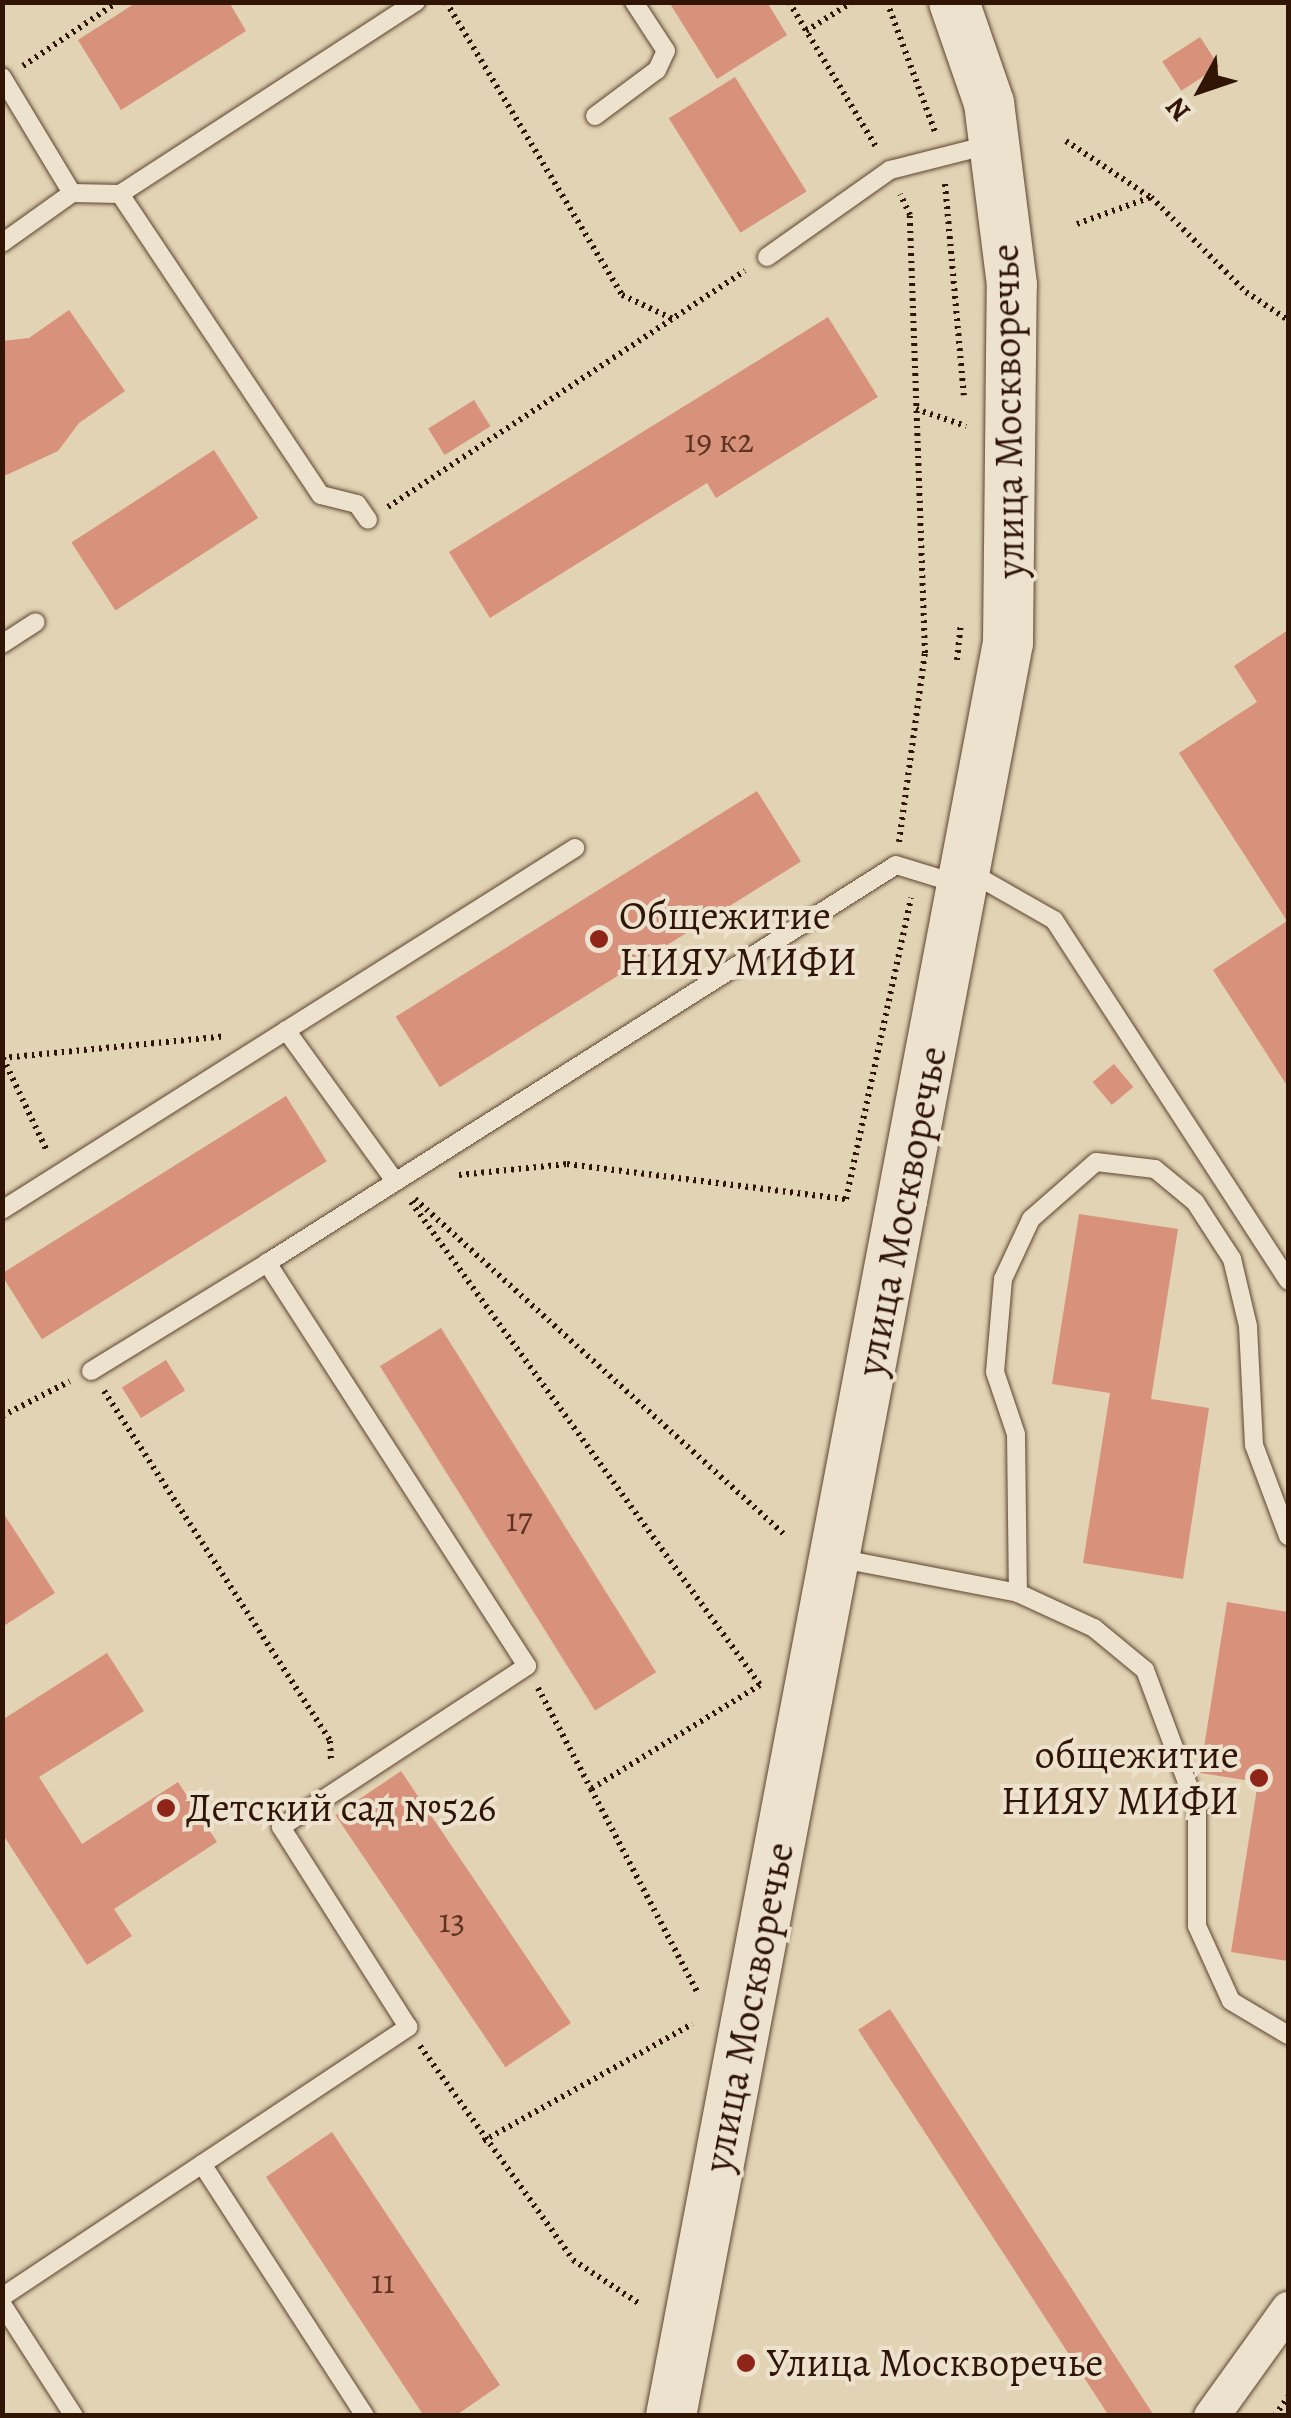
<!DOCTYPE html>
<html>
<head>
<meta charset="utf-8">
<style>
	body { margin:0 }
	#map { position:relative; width:1291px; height:2418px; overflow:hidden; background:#e1d3b3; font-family:Alegreya,serif }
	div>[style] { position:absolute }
	.building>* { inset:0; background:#d8917a; transform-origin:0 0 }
	.path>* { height:6px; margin-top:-3px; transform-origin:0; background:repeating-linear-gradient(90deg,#311504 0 2.5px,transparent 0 7.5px) }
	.roads { filter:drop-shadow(0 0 2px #5d4430) drop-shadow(0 0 2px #5d4430) }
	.service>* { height:18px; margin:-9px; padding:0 9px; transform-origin:9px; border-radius:9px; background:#ece2ce }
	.minor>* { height:35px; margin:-17.5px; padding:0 17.5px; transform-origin:17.5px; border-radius:17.5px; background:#ece2ce }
	.secondary>* { height:50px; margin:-25px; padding:0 25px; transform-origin:25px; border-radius:25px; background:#ece2ce }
	.dots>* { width:28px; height:28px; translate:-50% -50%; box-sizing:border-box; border:5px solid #ece2ce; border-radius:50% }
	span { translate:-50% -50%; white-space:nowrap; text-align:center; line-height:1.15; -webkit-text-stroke:8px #ece2ce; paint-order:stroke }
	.number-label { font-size:35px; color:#5b3422 }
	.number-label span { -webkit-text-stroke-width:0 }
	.street-label { font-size:40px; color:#311504 }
	.poi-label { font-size:40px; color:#311504 }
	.left { translate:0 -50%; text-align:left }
	.right { translate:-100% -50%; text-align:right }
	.frame { position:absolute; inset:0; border:5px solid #311504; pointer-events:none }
	.north { position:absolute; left:1151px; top:40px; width:100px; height:100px; -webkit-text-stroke:8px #ece2ce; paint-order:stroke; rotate:230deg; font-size:28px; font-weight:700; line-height:40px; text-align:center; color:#311504 }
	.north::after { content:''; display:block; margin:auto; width:35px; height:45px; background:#311504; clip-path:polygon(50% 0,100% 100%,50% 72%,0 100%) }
</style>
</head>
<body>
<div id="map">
	<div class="building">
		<i style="clip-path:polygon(137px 2px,229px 2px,246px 31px,121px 110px,78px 40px)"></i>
		<i style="clip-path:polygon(669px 2px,767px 2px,787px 35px,717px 79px)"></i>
		<i style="left:1200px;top:37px;width:35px;height:45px;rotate:57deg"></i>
		<i style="left:735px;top:77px;width:135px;height:78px;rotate:58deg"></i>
		<i style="clip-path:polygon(69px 310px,125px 391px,79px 423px,58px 451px,2px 477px,2px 341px,29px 338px)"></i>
		<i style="clip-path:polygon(828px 317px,878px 397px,716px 498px,707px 483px,490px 618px,449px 552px)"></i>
		<i style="left:474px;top:400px;width:31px;height:54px;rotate:58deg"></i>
		<i style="left:214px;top:450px;width:81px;height:170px;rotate:57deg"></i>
		<i style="clip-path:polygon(1288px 630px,1288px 1087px,1213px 970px,1287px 921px,1179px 753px,1257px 702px,1234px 666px)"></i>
		<i style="left:757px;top:791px;width:83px;height:426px;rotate:58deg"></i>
		<i style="left:1114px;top:1064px;width:30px;height:28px;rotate:50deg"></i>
		<i style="left:286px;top:1096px;width:77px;height:336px;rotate:58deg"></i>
		<i style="clip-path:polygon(1079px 1214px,1178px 1229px,1151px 1399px,1209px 1408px,1183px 1579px,1083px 1563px,1110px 1393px,1052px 1384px)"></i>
		<i style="left:441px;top:1328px;width:406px;height:72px;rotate:58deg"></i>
		<i style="left:166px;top:1360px;width:36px;height:52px;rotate:58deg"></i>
		<i style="clip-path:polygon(2px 1511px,55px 1593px,2px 1627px)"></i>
		<i style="clip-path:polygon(1227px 1602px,1288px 1612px,1288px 1961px,1231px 1952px,1258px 1782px,1200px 1773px)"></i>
		<i style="clip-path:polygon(107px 1653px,144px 1711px,39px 1777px,82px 1844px,178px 1782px,217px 1842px,114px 1909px,132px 1936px,87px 1965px,2px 1833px,2px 1720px)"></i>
		<i style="left:401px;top:1771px;width:304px;height:79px;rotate:56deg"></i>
		<i style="left:890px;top:2009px;width:484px;height:38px;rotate:57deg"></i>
		<i style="clip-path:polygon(332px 2132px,500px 2385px,455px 2416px,424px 2416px,266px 2177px)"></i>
	</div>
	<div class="path">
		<i style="left:446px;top:2px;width:342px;rotate:59deg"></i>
		<i style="left:622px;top:295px;width:56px;rotate:25.2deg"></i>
		<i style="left:789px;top:2px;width:169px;rotate:59deg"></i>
		<i style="left:887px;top:2px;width:139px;rotate:69.7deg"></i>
		<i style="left:806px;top:31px;width:54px;rotate:-32.2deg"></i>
		<i style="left:23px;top:66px;width:114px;rotate:-34.2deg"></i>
		<i style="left:1066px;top:141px;width:101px;rotate:33.7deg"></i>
		<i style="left:945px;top:184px;width:212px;rotate:84.9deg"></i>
		<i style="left:1077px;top:224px;width:79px;rotate:-20deg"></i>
		<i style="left:1151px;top:197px;width:134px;rotate:45deg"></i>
		<i style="left:1246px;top:292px;width:50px;rotate:33.7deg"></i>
		<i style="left:916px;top:409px;width:53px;rotate:18.8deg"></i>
		<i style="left:388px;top:507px;width:428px;rotate:-33.5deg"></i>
		<i style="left:957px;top:660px;width:37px;rotate:-84deg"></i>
		<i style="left:899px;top:842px;width:191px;rotate:-82.2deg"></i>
		<i style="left:925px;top:653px;width:438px;rotate:-92deg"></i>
		<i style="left:910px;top:215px;width:23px;rotate:-115deg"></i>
		<i style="left:2px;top:1058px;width:224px;rotate:-5.6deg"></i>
		<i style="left:3px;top:1058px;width:103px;rotate:64.7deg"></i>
		<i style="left:459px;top:1175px;width:109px;rotate:-5.8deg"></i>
		<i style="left:567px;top:1164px;width:281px;rotate:7.2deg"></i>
		<i style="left:846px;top:1199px;width:308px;rotate:-77.8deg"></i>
		<i style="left:415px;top:1199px;width:501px;rotate:42.25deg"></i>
		<i style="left:411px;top:1202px;width:596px;rotate:54.15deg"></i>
		<i style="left:760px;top:1685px;width:198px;rotate:148.4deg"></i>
		<i style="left:591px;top:1789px;width:231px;rotate:62.4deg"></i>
		<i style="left:104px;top:1391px;width:417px;rotate:57.1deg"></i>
		<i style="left:330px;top:1741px;width:21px;rotate:87deg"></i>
		<i style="left:2px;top:1416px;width:76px;rotate:-27.2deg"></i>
		<i style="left:538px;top:1688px;width:114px;rotate:62.3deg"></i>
		<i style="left:420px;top:2046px;width:263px;rotate:54.4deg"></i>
		<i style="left:573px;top:2260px;width:80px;rotate:33.3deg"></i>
		<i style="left:483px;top:2141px;width:240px;rotate:-29.2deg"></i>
		<i style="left:1275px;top:2416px;width:23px;rotate:-56deg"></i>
	</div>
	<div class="roads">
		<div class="service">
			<i style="left:2px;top:77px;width:135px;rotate:58.9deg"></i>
			<i style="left:72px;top:193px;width:48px;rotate:1.2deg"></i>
			<i style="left:120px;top:194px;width:353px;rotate:-33deg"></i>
			<i style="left:595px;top:116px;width:77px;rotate:-36.6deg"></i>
			<i style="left:657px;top:70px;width:21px;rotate:-65deg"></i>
			<i style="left:666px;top:51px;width:59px;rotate:-123.1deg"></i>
			<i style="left:120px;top:194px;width:362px;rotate:56.3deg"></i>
			<i style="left:321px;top:495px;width:37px;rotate:14deg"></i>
			<i style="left:357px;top:504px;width:19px;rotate:55deg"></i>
			<i style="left:2px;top:243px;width:86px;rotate:-35.5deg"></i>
			<i style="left:767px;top:257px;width:151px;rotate:-35.3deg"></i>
			<i style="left:890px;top:170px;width:102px;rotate:-14.2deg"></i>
			<i style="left:2px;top:644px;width:40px;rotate:-32.9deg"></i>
			<i style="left:968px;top:871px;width:99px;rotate:29.7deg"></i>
			<i style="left:1054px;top:920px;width:430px;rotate:57deg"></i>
			<i style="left:286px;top:1030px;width:186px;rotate:54.2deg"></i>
			<i style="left:2px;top:1210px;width:678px;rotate:-32.28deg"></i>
			<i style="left:91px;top:1371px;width:206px;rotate:-31.5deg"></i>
			<i style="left:1288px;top:1536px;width:97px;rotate:-110.5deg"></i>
			<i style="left:1254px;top:1445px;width:119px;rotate:-92.9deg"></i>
			<i style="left:1248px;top:1326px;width:69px;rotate:-103.4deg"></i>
			<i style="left:1232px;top:1259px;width:68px;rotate:-123deg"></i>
			<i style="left:1195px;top:1202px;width:52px;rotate:-140.5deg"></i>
			<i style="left:1155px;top:1169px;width:59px;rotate:-173.2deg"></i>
			<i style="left:1096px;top:1162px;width:86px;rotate:138.8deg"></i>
			<i style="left:1031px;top:1219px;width:66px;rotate:115deg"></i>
			<i style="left:1003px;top:1279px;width:93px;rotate:94.9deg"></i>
			<i style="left:995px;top:1372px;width:65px;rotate:71.3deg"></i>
			<i style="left:1016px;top:1434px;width:159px;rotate:89.3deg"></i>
			<i style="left:1018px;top:1593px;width:84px;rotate:24.7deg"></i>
			<i style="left:1094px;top:1628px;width:66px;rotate:39.5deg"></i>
			<i style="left:1145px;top:1670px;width:148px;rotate:69.5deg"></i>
			<i style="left:1197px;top:1809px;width:117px;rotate:90deg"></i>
			<i style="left:1197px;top:1926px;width:82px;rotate:65.6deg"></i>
			<i style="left:1231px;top:2001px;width:66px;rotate:30.8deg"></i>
			<i style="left:837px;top:1558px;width:184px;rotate:10.9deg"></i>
			<i style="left:202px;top:2164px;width:300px;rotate:57.1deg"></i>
			<i style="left:2px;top:2297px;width:488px;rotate:-33.6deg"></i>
			<i style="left:408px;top:2027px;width:237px;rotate:-122.4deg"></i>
			<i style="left:281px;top:1827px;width:294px;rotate:-33.2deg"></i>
			<i style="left:527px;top:1666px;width:480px;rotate:-122.8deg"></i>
			<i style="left:267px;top:1263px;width:744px;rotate:-32.32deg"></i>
			<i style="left:896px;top:865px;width:68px;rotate:17.1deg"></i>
			<i style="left:2px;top:2304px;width:133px;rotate:57.3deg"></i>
		</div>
		<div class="minor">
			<i style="left:1211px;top:2416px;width:132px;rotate:-54.3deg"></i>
		</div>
		<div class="secondary">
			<i style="left:671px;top:2416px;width:1805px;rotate:-79.24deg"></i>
			<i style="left:1008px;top:643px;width:358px;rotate:-89.4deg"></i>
			<i style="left:1012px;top:285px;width:183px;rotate:-97.2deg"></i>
			<i style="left:989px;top:103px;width:107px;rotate:-109.1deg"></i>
		</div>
	</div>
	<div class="dots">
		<i style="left:599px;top:939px;background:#8f2418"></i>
		<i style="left:1259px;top:1778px;background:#8f2418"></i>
		<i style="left:166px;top:1808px;background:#8f2418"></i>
		<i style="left:746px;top:2363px;background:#8f2418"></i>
	</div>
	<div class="number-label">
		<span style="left:719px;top:440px">19 к2</span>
		<span style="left:519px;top:1519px">17</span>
		<span style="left:452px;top:1920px">13</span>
		<span style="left:383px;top:2281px">11</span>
	</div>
	<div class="street-label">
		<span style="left:1008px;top:411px;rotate:-91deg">улица Москворечье</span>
		<span style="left:902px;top:1211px;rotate:-79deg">улица Москворечье</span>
		<span style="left:749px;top:2007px;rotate:-79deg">улица Москворечье</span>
	</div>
	<div class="poi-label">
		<span class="left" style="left:619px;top:939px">Общежитие<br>НИЯУ МИФИ</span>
		<span class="right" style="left:1239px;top:1778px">общежитие<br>НИЯУ МИФИ</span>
		<span class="left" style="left:186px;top:1808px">Детский сад №526</span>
		<span class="left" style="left:766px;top:2363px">Улица Москворечье</span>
	</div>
	<div class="frame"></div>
	<div class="north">N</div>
</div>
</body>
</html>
